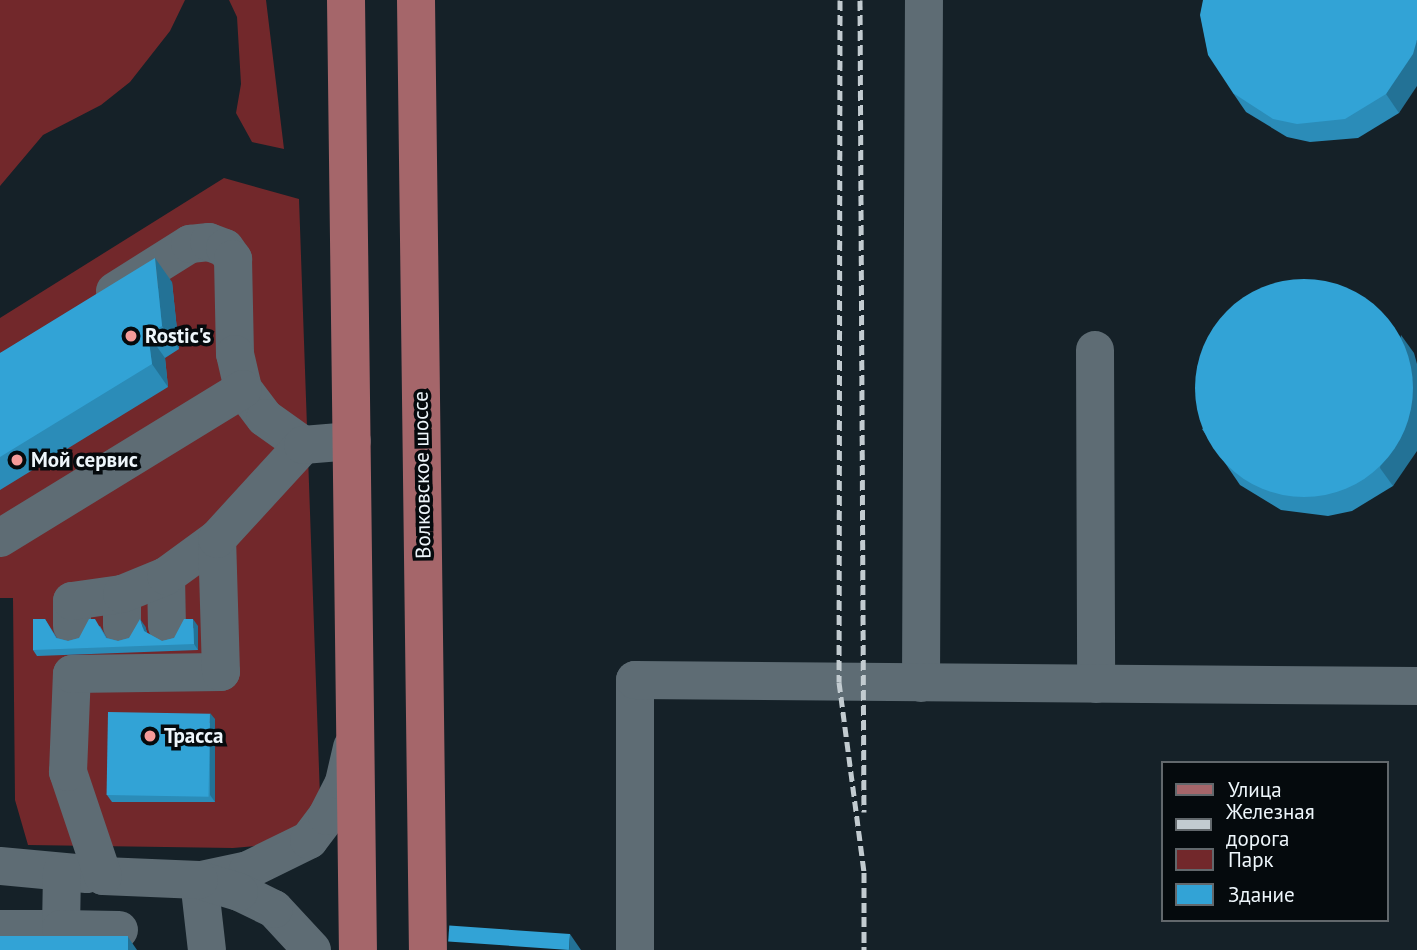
<!DOCTYPE html>
<html>
<head>
<meta charset="utf-8">
<style>
	body { margin:0 }
	#map { position:relative; width:1417px; height:950px; overflow:hidden; background:#152128; font-family:"PT Sans",sans-serif }
	div>[style] { position:absolute }
	.green>* { inset:0; background:#72282b }
	.minor>* { height:38px; margin:-19px; padding:0 19px; transform-origin:19px; border-radius:19px; background:#5e6c74 }
	.major>* { height:38px; margin:-19px; padding:0 19px; transform-origin:19px; border-radius:19px; background:#a5666a }
	.rail>* { height:5px; margin-top:-2.5px; transform-origin:0; background:repeating-linear-gradient(90deg,#c2cbd0 0 10px,transparent 0 15px) }
	.wall>* { inset:0; background:#2b8cb8 }
	.shaded-wall>* { inset:0; background:#237296 }
	.building>* { inset:0; background:#32a3d6; transform-origin:0 0 }
	.round { border-radius:50% }
	.dots>* { width:19px; height:19px; translate:-50% -50%; box-sizing:border-box; border:4px solid #050a0d; border-radius:50% }
	span { translate:-50% -50%; white-space:nowrap; text-align:center; line-height:1.15; -webkit-text-stroke:7px #050a0d; paint-order:stroke }
	.poi-label { font-size:21px; color:#eef6fb; font-weight:700 }
	.left { translate:0 -50%; text-align:left }
	.street-label { font-size:21px; color:#eef6fb }
	.legend { position:absolute; left:1161px; top:761px; width:228px; height:161px; box-sizing:border-box; background:#050a0d; border:2px solid #62686c; margin:0; padding:9px 12px; list-style:none; font-size:21px; color:#eef6fb }
	.legend li { display:flex; align-items:center; gap:14px; height:35px }
	.legend b { width:35px; border:2px solid #62686c }
</style>
</head>
<body>
<div id="map">
	<div class="green">
		<i style="clip-path:polygon(0 0,185px 0,170px 31px,130px 82px,101px 105px,43px 135px,0 186px)"></i>
		<i style="clip-path:polygon(229px 0,266px 0,284px 149px,252px 142px,236px 113px,241px 84px,237px 17px)"></i>
		<i style="clip-path:polygon(224px 178px,299px 199px,320px 797px,297px 830px,266px 845px,233px 848px,28px 845px,15px 800px,13px 598px,0 598px,0 318px)"></i>
	</div>
	<div class="minor">
		<i style="left:115px;top:291px;width:89px;rotate:-32.1deg"></i>
		<i style="left:190px;top:244px;width:19px;rotate:-6deg"></i>
		<i style="left:209px;top:242px;width:17px;rotate:21deg"></i>
		<i style="left:225px;top:248px;width:14px;rotate:54deg"></i>
		<i style="left:233px;top:259px;width:95px;rotate:88.8deg"></i>
		<i style="left:235px;top:354px;width:36px;rotate:77deg"></i>
		<i style="left:243px;top:389px;width:36px;rotate:53deg"></i>
		<i style="left:265px;top:418px;width:47px;rotate:35.4deg"></i>
		<i style="left:1095px;top:350px;width:334px;rotate:89.8deg"></i>
		<i style="left:0;top:538px;width:285px;rotate:-31.5deg"></i>
		<i style="left:166px;top:576px;width:50px;rotate:88.9deg"></i>
		<i style="left:122px;top:594px;width:32px;rotate:90deg"></i>
		<i style="left:72px;top:626px;width:25px;rotate:-90deg"></i>
		<i style="left:72px;top:601px;width:50px;rotate:-8deg"></i>
		<i style="left:122px;top:594px;width:48px;rotate:-22.2deg"></i>
		<i style="left:166px;top:576px;width:63px;rotate:-36deg"></i>
		<i style="left:921px;top:683px;width:683px;rotate:-89.75deg"></i>
		<i style="left:0;top:866px;width:87px;rotate:5.3deg"></i>
		<i style="left:199px;top:880px;width:70px;rotate:83.5deg"></i>
		<i style="left:201px;top:880px;width:48px;rotate:-12deg"></i>
		<i style="left:248px;top:870px;width:68px;rotate:-26.2deg"></i>
		<i style="left:309px;top:840px;width:30px;rotate:-53deg"></i>
		<i style="left:327px;top:816px;width:38px;rotate:-63deg"></i>
		<i style="left:344px;top:782px;width:36px;rotate:-77deg"></i>
		<i style="left:0;top:929px;width:61px"></i>
		<i style="left:61px;top:929px;width:57px;rotate:-89deg"></i>
		<i style="left:61px;top:929px;width:58px;rotate:1deg"></i>
		<i style="left:312px;top:950px;width:56px;rotate:-132.8deg"></i>
		<i style="left:274px;top:909px;width:39px;rotate:-154deg"></i>
		<i style="left:239px;top:892px;width:42px;rotate:-163.3deg"></i>
		<i style="left:199px;top:880px;width:96px;rotate:-177.6deg"></i>
		<i style="left:103px;top:876px;width:110px;rotate:-108.6deg"></i>
		<i style="left:68px;top:772px;width:98px;rotate:-87.7deg"></i>
		<i style="left:72px;top:674px;width:149px;rotate:-0.8deg"></i>
		<i style="left:221px;top:672px;width:133px;rotate:-91.7deg"></i>
		<i style="left:217px;top:539px;width:127px;rotate:-47.5deg"></i>
		<i style="left:303px;top:445px;width:49px;rotate:-4.7deg"></i>
		<i style="left:635px;top:950px;width:270px;rotate:-90deg"></i>
		<i style="left:635px;top:680px;width:782px;rotate:0.44deg"></i>
	</div>
	<div class="major">
		<i style="left:346px;top:0;width:950px;rotate:89.28deg"></i>
		<i style="left:416px;top:0;width:950px;rotate:89.28deg"></i>
	</div>
	<div class="rail">
		<i style="left:840px;top:0;width:682px;rotate:90.08deg"></i>
		<i style="left:839px;top:682px;width:192px;rotate:82.5deg"></i>
		<i style="left:864px;top:872px;width:78px;rotate:90deg"></i>
		<i style="left:860px;top:0;width:812px;rotate:89.72deg"></i>
	</div>
	<div class="wall">
		<i style="clip-path:polygon(1417px 0,1399px 113px,1358px 138px,1310px 142px,1287px 137px,1246px 112px,1233px 93px)"></i>
		<i style="clip-path:polygon(172px 282px,179px 349px,165px 358px,168px 387px,0 490px,0 353px)"></i>
		<i style="clip-path:polygon(1414px 353px,1393px 486px,1352px 511px,1328px 516px,1281px 510px,1240px 485px,1202px 429px)"></i>
		<i style="clip-path:polygon(45px 619px,57px 638px,68px 641px,79px 638px,100px 626px,107px 638px,118px 641px,129px 638px,145px 626px,147px 633px,162px 641px,174px 638px,198px 626px,198px 650px,37px 656px,33px 650px)"></i>
		<i style="clip-path:polygon(215px 719px,215px 802px,112px 802px,107px 795px)"></i>
	</div>
	<div class="shaded-wall">
		<i style="clip-path:polygon(1417px 40px,1417px 86px,1399px 113px,1386px 94px)"></i>
		<i style="clip-path:polygon(155px 258px,172px 282px,179px 349px,162px 326px)"></i>
		<i style="clip-path:polygon(148px 334px,165px 358px,168px 387px,152px 364px)"></i>
		<i style="clip-path:polygon(1401px 335px,1414px 353px,1417px 364px,1417px 451px,1393px 486px,1380px 468px)"></i>
		<i style="clip-path:polygon(140px 619px,145px 626px,149px 638px,144px 631px)"></i>
		<i style="clip-path:polygon(193px 619px,198px 626px,198px 650px,194px 644px)"></i>
		<i style="clip-path:polygon(210px 713px,215px 719px,215px 802px,210px 795px)"></i>
		<i style="clip-path:polygon(570px 934px,581px 950px,569px 950px)"></i>
		<i style="clip-path:polygon(128px 937px,137px 950px,128px 950px)"></i>
	</div>
	<div class="building">
		<i style="clip-path:polygon(1203px 0,1417px 0,1417px 40px,1413px 54px,1386px 94px,1345px 119px,1297px 124px,1273px 119px,1233px 93px,1208px 55px,1200px 15px)"></i>
		<i style="clip-path:polygon(155px 258px,162px 326px,148px 334px,152px 364px,0 457px,0 353px)"></i>
		<i class="round" style="left:1195px;top:279px;width:218px;height:218px"></i>
		<i style="clip-path:polygon(33px 619px,45px 619px,56px 638px,68px 641px,79px 638px,89px 619px,95px 619px,106px 638px,118px 641px,129px 638px,140px 619px,144px 631px,162px 641px,174px 638px,184px 619px,193px 619px,194px 644px,33px 650px)"></i>
		<i style="left:108px;top:712px;width:102px;height:83px;rotate:1deg"></i>
		<i style="left:570px;top:934px;width:16px;height:121px;rotate:94deg"></i>
		<i style="left:0;top:936px;width:128px;height:14px"></i>
	</div>
	<div class="dots">
		<i style="left:131px;top:336px;background:#f59b99"></i>
		<i style="left:17px;top:460px;background:#f59b99"></i>
		<i style="left:150px;top:736px;background:#f59b99"></i>
	</div>
	<div class="poi-label">
		<span class="left" style="left:145px;top:336px">Rostic's</span>
		<span class="left" style="left:31px;top:460px">Мой сервис</span>
		<span class="left" style="left:164px;top:736px">Трасса</span>
	</div>
	<div class="street-label">
		<span style="left:422px;top:475px;rotate:-91deg">Волковское шоссе</span>
	</div>
	<ul class="legend">
	<li><b style="height:9px;background:#a5666a"></b>Улица</li>
	<li><b style="height:9px;background:#c2cbd0"></b>Железная дорога</li>
	<li><b style="height:19px;background:#72282b"></b>Парк</li>
	<li><b style="height:19px;background:#32a3d6"></b>Здание</li>
	</ul>
</div>
</body>
</html>
